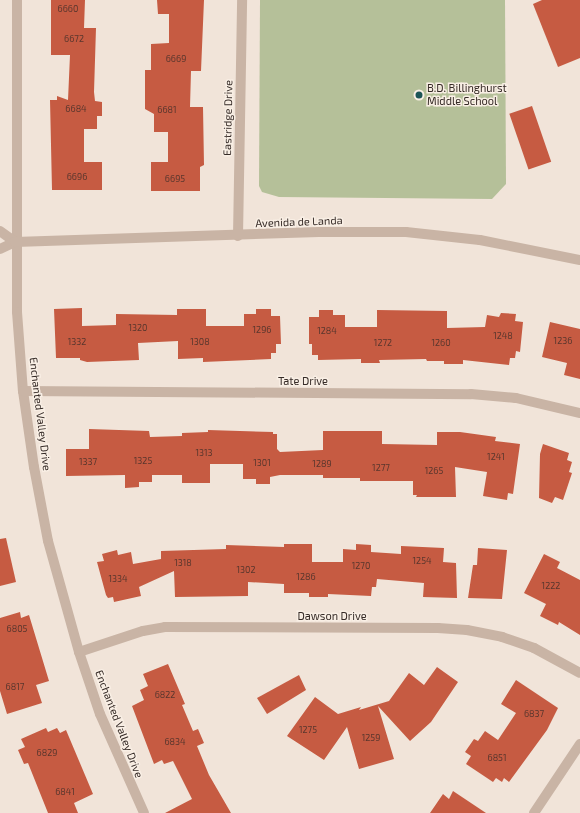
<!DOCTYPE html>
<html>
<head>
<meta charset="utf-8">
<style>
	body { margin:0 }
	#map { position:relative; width:580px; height:813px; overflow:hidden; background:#f1e4d9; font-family:"Exo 2",sans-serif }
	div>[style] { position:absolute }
	.green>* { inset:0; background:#b5c099 }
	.building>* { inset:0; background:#c65b42; transform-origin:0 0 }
	.minor>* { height:10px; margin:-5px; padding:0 5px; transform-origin:5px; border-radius:5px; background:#c9b4a5 }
	.tertiary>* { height:10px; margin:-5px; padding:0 5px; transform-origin:5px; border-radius:5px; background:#c9b4a5 }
	.dots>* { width:11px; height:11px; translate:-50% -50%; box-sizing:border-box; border:2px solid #f9efe5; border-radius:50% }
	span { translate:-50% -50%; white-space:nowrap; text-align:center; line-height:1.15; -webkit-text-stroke:3px #f9efe5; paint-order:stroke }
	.number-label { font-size:9px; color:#59362d }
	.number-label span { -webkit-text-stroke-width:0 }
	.poi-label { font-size:11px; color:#352a26 }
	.left { translate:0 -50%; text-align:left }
	.street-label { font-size:11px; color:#352a26 }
</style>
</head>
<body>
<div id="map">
	<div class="green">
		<i style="clip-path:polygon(260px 0,505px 0,506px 184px,492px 199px,279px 197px,262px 192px,259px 186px)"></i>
	</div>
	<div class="building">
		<i style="clip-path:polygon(51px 0,85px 0,84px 28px,96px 28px,94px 92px,95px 101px,102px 102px,102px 116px,97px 116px,97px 129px,84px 129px,84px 162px,102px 162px,102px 190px,52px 190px,50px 100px,57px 100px,57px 96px,68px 100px,70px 55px,51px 55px)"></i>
		<i style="clip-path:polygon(157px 0,204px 0,201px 71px,191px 71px,190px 107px,203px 107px,204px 165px,200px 167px,200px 191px,151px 191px,151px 162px,168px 162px,168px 132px,154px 132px,154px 114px,145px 109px,145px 70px,151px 70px,151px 44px,169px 43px,169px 14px,158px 14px)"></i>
		<i style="clip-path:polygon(542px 0,580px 0,580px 58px,558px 67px,533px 4px)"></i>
		<i style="left:532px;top:106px;width:59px;height:24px;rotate:71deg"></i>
		<i style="clip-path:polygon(82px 308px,82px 326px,116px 325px,116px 314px,177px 315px,177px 309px,206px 309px,206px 326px,244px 326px,244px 314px,256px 314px,256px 309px,271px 309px,271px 316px,280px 316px,281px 344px,276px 344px,276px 353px,271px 353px,271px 359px,203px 362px,203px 358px,178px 359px,178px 341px,138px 343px,139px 360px,87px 362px,80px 360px,80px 358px,56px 358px,54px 309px)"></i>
		<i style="clip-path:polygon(319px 310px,333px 310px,333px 315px,345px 315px,345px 327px,377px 327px,377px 310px,447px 311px,447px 328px,485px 327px,487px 315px,499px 317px,501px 313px,516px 314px,515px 321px,523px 322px,520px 352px,516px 351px,515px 358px,510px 358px,509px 365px,463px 360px,463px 364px,444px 364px,444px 361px,427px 361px,426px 359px,379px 360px,380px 363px,361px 363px,361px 359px,318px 360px,318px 355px,312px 355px,312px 344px,309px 344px,309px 317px,319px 317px)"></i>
		<i style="clip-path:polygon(550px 322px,580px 329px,580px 379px,564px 375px,567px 363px,542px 357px)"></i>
		<i style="clip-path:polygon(89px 429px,149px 431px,150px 437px,182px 436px,182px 433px,208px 432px,208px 430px,273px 432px,273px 434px,277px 434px,277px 449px,280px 452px,323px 450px,323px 431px,382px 431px,382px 444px,437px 445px,437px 432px,460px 432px,496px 437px,495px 441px,520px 444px,513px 494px,508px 493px,507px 500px,483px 496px,487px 472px,455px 467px,456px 497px,416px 497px,417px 495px,413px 495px,413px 481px,360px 481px,360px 478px,323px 478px,323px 475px,280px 475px,270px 477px,270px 484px,256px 484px,256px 479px,243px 479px,243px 464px,210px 464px,210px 483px,182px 483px,182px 475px,152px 475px,152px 482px,139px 482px,139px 487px,125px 488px,125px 475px,66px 476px,66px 449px,89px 449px)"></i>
		<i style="clip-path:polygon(543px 444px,569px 453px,567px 460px,572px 462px,569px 472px,572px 473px,563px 500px,555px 497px,552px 503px,539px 498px,540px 454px)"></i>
		<i style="clip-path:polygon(6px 538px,16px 582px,0 586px,0 539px)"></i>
		<i style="clip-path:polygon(284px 544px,312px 544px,312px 562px,343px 562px,343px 549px,356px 550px,356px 544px,371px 545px,371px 552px,401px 554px,401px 546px,444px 548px,443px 562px,456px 563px,457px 598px,423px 597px,424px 583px,377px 579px,376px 587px,372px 587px,371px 596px,328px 594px,328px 597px,309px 597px,309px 593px,284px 593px,284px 584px,248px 582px,248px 596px,175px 597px,174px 571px,139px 587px,141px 596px,114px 602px,113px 597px,108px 598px,106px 595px,97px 562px,104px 561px,102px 554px,117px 550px,118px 555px,131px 552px,133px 564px,161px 559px,161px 551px,226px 549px,226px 545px,284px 547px)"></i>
		<i style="clip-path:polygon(478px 548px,507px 550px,502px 599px,468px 598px,473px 565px,477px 565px)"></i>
		<i style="clip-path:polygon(544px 554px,560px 562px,557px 568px,580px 580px,580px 635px,559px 622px,558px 625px,540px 616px,546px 604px,524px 593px)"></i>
		<i style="clip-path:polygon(20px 612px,21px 618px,29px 615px,49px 681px,36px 685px,42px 703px,7px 714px,0 691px,0 618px)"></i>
		<i style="clip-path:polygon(168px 664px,185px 704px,182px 705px,193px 731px,198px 729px,204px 743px,197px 746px,209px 775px,231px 813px,165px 813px,192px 799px,173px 761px,164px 764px,162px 760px,154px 764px,132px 706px,144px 700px,140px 690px,148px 686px,143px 674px)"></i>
		<i style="clip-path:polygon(437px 667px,458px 682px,431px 722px,410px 741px,378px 706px,394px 759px,359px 769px,347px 727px,324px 760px,287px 736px,315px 697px,338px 714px,361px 707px,359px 710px,389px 701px,409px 673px,424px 685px)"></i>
		<i style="clip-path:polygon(299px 675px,306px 690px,267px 714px,257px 698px)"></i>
		<i style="clip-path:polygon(516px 680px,558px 708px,547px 730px,509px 782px,504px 778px,502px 782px,496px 778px,493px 782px,466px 764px,471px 756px,465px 752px,474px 739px,478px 741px,485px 731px,498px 740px,516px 713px,501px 704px)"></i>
		<i style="clip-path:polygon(46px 728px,48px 732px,57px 728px,60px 733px,66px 730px,93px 794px,74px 803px,78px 813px,48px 813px,28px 763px,24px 764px,18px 750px,25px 747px,21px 739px)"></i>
		<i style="clip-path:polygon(453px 791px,486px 813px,430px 813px,443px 794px,449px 799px)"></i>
	</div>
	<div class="minor">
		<i style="left:17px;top:0;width:312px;rotate:90deg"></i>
		<i style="left:17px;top:312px;width:79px;rotate:85.7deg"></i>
		<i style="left:23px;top:391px;width:77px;rotate:81.8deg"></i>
		<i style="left:34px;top:467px;width:75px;rotate:79.3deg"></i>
		<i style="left:48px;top:541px;width:115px;rotate:74.4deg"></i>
		<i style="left:79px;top:652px;width:65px;rotate:71.3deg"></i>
		<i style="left:100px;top:714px;width:108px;rotate:66deg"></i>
		<i style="left:238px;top:236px;width:236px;rotate:-89deg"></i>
		<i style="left:23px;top:391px;width:448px;rotate:0.4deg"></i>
		<i style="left:471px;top:394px;width:45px;rotate:5.1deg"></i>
		<i style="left:516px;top:398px;width:66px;rotate:13.2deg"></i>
		<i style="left:79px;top:652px;width:67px;rotate:-18.2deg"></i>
		<i style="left:143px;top:631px;width:22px;rotate:-10deg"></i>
		<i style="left:165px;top:627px;width:273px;rotate:0.2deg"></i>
		<i style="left:438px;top:628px;width:29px;rotate:4deg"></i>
		<i style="left:467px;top:630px;width:36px;rotate:11deg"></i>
		<i style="left:502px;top:637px;width:34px;rotate:19deg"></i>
		<i style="left:534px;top:648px;width:52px;rotate:28.5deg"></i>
		<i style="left:534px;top:813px;width:83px;rotate:-56.3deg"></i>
	</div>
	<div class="tertiary">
		<i style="left:0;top:231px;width:19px;rotate:36deg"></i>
		<i style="left:0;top:249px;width:17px;rotate:-25deg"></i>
		<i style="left:15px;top:242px;width:304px;rotate:-1.9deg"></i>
		<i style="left:319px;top:232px;width:87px"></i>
		<i style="left:406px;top:232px;width:74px;rotate:6.2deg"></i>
		<i style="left:480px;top:240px;width:102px;rotate:11.3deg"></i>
	</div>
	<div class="dots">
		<i style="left:419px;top:95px;background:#1c5556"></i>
	</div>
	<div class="number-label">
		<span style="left:68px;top:9px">6660</span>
		<span style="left:74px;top:39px">6672</span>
		<span style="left:176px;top:59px">6669</span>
		<span style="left:76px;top:109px">6684</span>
		<span style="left:167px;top:110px">6681</span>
		<span style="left:77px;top:177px">6696</span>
		<span style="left:175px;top:179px">6695</span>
		<span style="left:138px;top:328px">1320</span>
		<span style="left:262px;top:330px">1296</span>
		<span style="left:327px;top:331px">1284</span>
		<span style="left:503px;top:336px">1248</span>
		<span style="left:563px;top:341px">1236</span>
		<span style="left:77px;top:342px">1332</span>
		<span style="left:200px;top:342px">1308</span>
		<span style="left:383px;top:343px">1272</span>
		<span style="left:441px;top:343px">1260</span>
		<span style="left:204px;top:453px">1313</span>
		<span style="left:496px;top:457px">1241</span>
		<span style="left:143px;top:461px">1325</span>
		<span style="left:88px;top:462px">1337</span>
		<span style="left:262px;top:463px">1301</span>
		<span style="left:322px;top:464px">1289</span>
		<span style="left:381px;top:468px">1277</span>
		<span style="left:434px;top:471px">1265</span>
		<span style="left:422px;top:561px">1254</span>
		<span style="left:183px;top:563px">1318</span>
		<span style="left:361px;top:566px">1270</span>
		<span style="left:246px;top:570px">1302</span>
		<span style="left:306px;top:577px">1286</span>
		<span style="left:118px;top:579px">1334</span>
		<span style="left:551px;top:586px">1222</span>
		<span style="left:17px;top:629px">6805</span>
		<span style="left:15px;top:687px">6817</span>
		<span style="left:165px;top:695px">6822</span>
		<span style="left:534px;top:714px">6837</span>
		<span style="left:308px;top:730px">1275</span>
		<span style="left:371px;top:738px">1259</span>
		<span style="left:175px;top:742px">6834</span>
		<span style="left:47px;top:753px">6829</span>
		<span style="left:497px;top:758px">6851</span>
		<span style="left:65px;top:792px">6841</span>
	</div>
	<div class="poi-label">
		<span class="left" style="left:427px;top:95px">B.D. Billinghurst<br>Middle School</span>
	</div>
	<div class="street-label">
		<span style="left:228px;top:118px;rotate:-89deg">Eastridge Drive</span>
		<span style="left:299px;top:222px;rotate:-2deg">Avenida de Landa</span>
		<span style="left:303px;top:381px">Tate Drive</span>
		<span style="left:40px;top:414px;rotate:83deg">Enchanted Valley Drive</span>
		<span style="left:332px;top:616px">Dawson Drive</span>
		<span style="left:119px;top:724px;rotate:69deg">Enchanted Valley Drive</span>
	</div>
</div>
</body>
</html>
